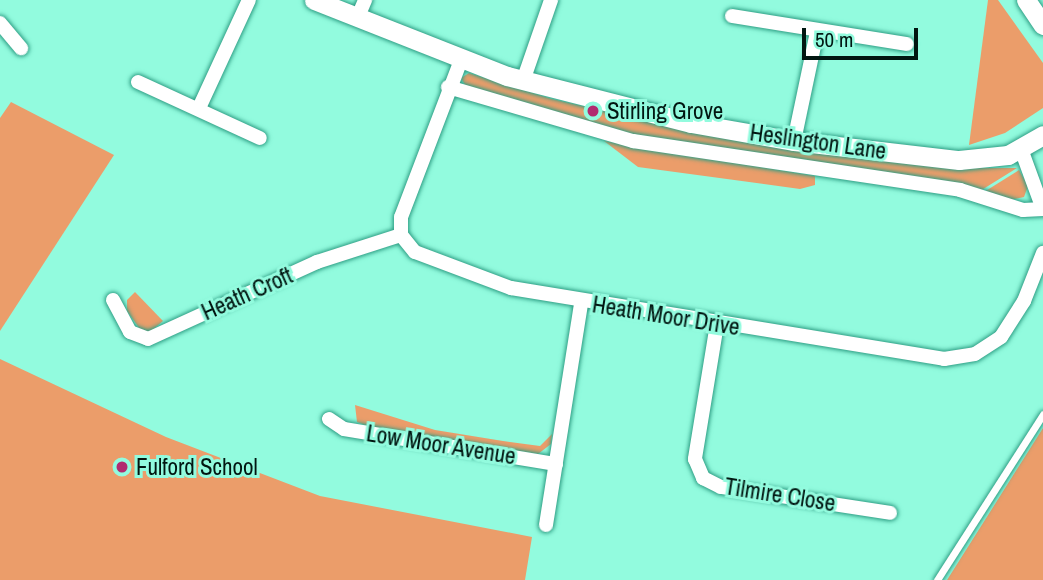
<!DOCTYPE html>
<html>
<head>
<meta charset="utf-8">
<style>
	body { margin:0 }
	#map { position:relative; width:1043px; height:580px; overflow:hidden; background:#92fbde; font-family:"Archivo Narrow",sans-serif }
	div>[style] { position:absolute }
	.green>* { inset:0; background:#eb9d6a }
	.roads { filter:drop-shadow(0 0 2px #2e9e84) drop-shadow(0 0 2px #2e9e84) }
	.lane>* { height:7px; margin:-3.5px; padding:0 3.5px; transform-origin:3.5px; border-radius:3.5px; background:#fff }
	.street>* { height:14px; margin:-7px; padding:0 7px; transform-origin:7px; border-radius:7px; background:#fff }
	.secondary>* { height:19px; margin:-9.5px; padding:0 9.5px; transform-origin:9.5px; border-radius:9.5px; background:#fff }
	.dots>* { width:19px; height:19px; translate:-50% -50%; box-sizing:border-box; border:4px solid #92fbde; border-radius:50% }
	span { translate:-50% -50%; white-space:nowrap; text-align:center; line-height:1.15; -webkit-text-stroke:6px #92fbde; paint-order:stroke }
	.poi-label { font-size:23px; color:#011611 }
	.left { translate:0 -50%; text-align:left }
	.street-label { font-size:23px; color:#011611 }
	.scale { position:absolute; left:802px; top:28px; width:116px; height:32px; box-sizing:border-box; border:4px solid #011611; border-top:0; padding-left:9px; font-size:21px; line-height:24px; white-space:nowrap; color:#011611; -webkit-text-stroke:5px #92fbde; paint-order:stroke }
</style>
</head>
<body>
<div id="map">
	<div class="green">
		<i style="clip-path:polygon(988px 0,998px 0,1043px 63px,1043px 108px,1005px 133px,969px 145px)"></i>
		<i style="clip-path:polygon(469px 73px,552px 99px,710px 135px,947px 168px,1017px 168px,980px 191px,642px 138px,465px 85px,461px 78px)"></i>
		<i style="clip-path:polygon(11px 102px,114px 155px,0 331px,0 118px)"></i>
		<i style="clip-path:polygon(604px 141px,815px 176px,815px 185px,800px 189px,638px 167px)"></i>
		<i style="clip-path:polygon(1019px 170px,1028px 186px,1024px 197px,1010px 200px,984px 192px)"></i>
		<i style="clip-path:polygon(135px 292px,163px 321px,151px 331px,142px 332px,127px 311px,127px 300px)"></i>
		<i style="clip-path:polygon(0 359px,166px 437px,320px 496px,532px 537px,525px 580px,0 580px)"></i>
		<i style="clip-path:polygon(355px 405px,435px 430px,503px 441px,540px 446px,552px 434px,551px 444px,538px 454px,373px 428px,357px 422px)"></i>
		<i style="clip-path:polygon(1043px 428px,1043px 580px,947px 580px,990px 512px)"></i>
	</div>
	<div class="roads">
		<div class="lane">
			<i style="left:937px;top:580px;width:197px;rotate:-57.4deg"></i>
		</div>
		<div class="street">
			<i style="left:732px;top:16px;width:177px;rotate:9.1deg"></i>
			<i style="left:357px;top:19px;width:21px;rotate:-67deg"></i>
			<i style="left:0;top:23px;width:33px;rotate:50deg"></i>
			<i style="left:461px;top:60px;width:168px;rotate:110.9deg"></i>
			<i style="left:401px;top:217px;width:18px;rotate:90deg"></i>
			<i style="left:401px;top:235px;width:22px;rotate:51deg"></i>
			<i style="left:415px;top:252px;width:103px;rotate:20.6deg"></i>
			<i style="left:511px;top:288px;width:439px;rotate:9.3deg"></i>
			<i style="left:944px;top:359px;width:31px;rotate:-9deg"></i>
			<i style="left:975px;top:354px;width:31px;rotate:-33deg"></i>
			<i style="left:1001px;top:337px;width:43px;rotate:-57.4deg"></i>
			<i style="left:1024px;top:301px;width:52px;rotate:-68.4deg"></i>
			<i style="left:523px;top:81px;width:86px;rotate:-70.9deg"></i>
			<i style="left:138px;top:82px;width:134px;rotate:24.7deg"></i>
			<i style="left:448px;top:87px;width:193px;rotate:16.3deg"></i>
			<i style="left:633px;top:141px;width:331px;rotate:8.5deg"></i>
			<i style="left:960px;top:190px;width:66px;rotate:17.6deg"></i>
			<i style="left:1023px;top:210px;width:20px;rotate:-3deg"></i>
			<i style="left:199px;top:108px;width:119px;rotate:-65.2deg"></i>
			<i style="left:794px;top:141px;width:111px;rotate:-78.1deg"></i>
			<i style="left:1021px;top:149px;width:64px;rotate:69.9deg"></i>
			<i style="left:113px;top:300px;width:36px;rotate:62deg"></i>
			<i style="left:130px;top:332px;width:19px;rotate:21deg"></i>
			<i style="left:148px;top:339px;width:186px;rotate:-24.5deg"></i>
			<i style="left:317px;top:262px;width:88px;rotate:-17.8deg"></i>
			<i style="left:717px;top:324px;width:137px;rotate:99.3deg"></i>
			<i style="left:695px;top:459px;width:21px;rotate:67deg"></i>
			<i style="left:703px;top:478px;width:20px;rotate:27deg"></i>
			<i style="left:721px;top:487px;width:171px;rotate:8.7deg"></i>
			<i style="left:329px;top:419px;width:18px;rotate:34deg"></i>
			<i style="left:344px;top:429px;width:215px;rotate:9.4deg"></i>
			<i style="left:546px;top:525px;width:225px;rotate:-81deg"></i>
		</div>
		<div class="secondary">
			<i style="left:314px;top:0;width:207px;rotate:21.5deg"></i>
			<i style="left:507px;top:76px;width:190px;rotate:14.3deg"></i>
			<i style="left:691px;top:123px;width:105px;rotate:9.9deg"></i>
			<i style="left:794px;top:141px;width:166px;rotate:6.6deg"></i>
			<i style="left:959px;top:160px;width:49px;rotate:-5.8deg"></i>
			<i style="left:1008px;top:155px;width:40px;rotate:-29.7deg"></i>
			<i style="left:1026px;top:0;width:30px;rotate:56deg"></i>
		</div>
	</div>
	<div class="dots">
		<i style="left:593px;top:111px;background:#b12b70"></i>
		<i style="left:122px;top:467px;background:#b12b70"></i>
	</div>
	<div class="poi-label">
		<span class="left" style="left:607px;top:111px">Stirling Grove</span>
		<span class="left" style="left:136px;top:467px">Fulford School</span>
	</div>
	<div class="street-label">
		<span style="left:818px;top:142px;rotate:8deg">Heslington Lane</span>
		<span style="left:247px;top:294px;rotate:-24deg">Heath Croft</span>
		<span style="left:666px;top:316px;rotate:9deg">Heath Moor Drive</span>
		<span style="left:441px;top:445px;rotate:9deg">Low Moor Avenue</span>
		<span style="left:780px;top:495px;rotate:9deg">Tilmire Close</span>
	</div>
	<div class="scale">50 m</div>
</div>
</body>
</html>
